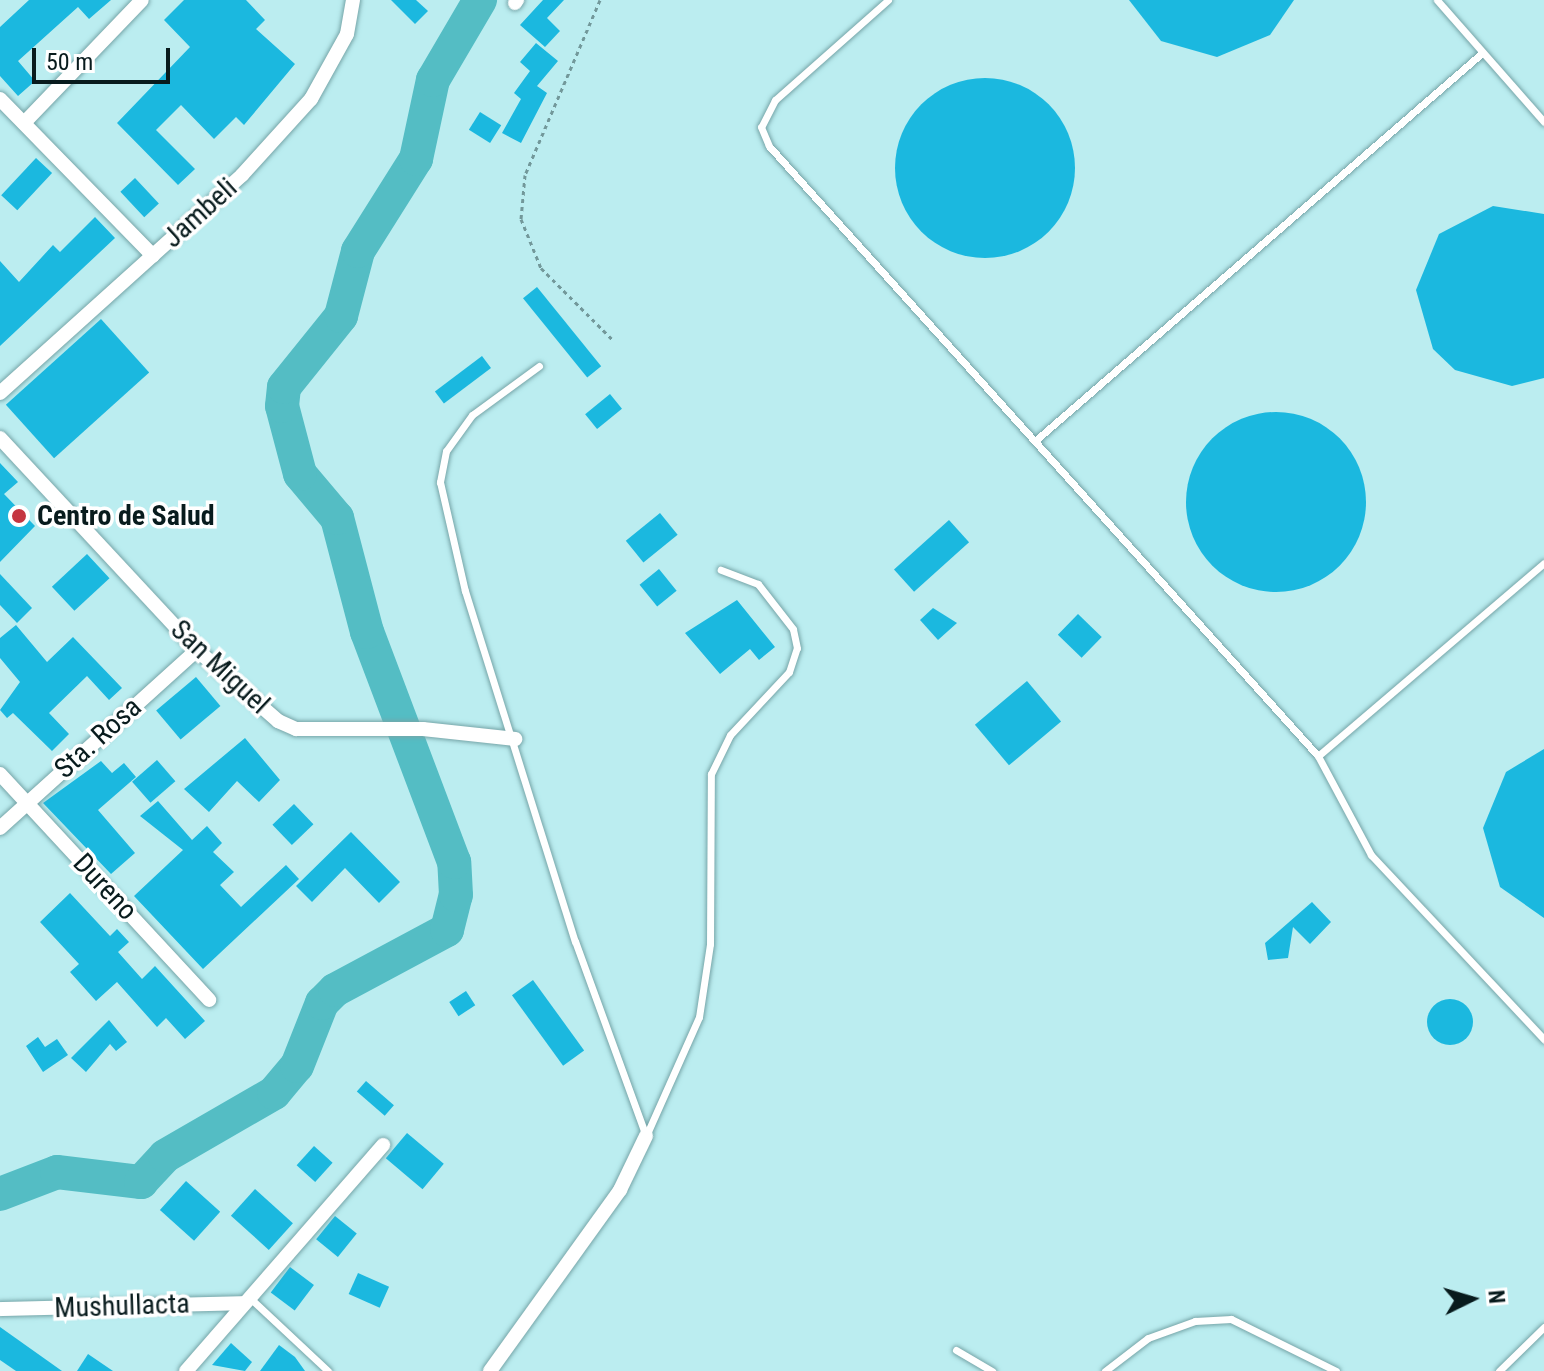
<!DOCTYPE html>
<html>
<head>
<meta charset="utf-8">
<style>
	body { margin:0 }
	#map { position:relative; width:1544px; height:1371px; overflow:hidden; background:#bbedf0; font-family:"Roboto Condensed",sans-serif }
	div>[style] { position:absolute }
	.river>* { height:34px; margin:-17px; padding:0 17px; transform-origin:17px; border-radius:17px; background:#54bdc4 }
	.building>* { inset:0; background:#1bb8df; transform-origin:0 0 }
	.round { border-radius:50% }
	.path>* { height:3px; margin-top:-1.5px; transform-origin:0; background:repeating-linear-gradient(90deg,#72989a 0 4px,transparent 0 8px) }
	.roads { filter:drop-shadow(0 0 2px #76a5a8) drop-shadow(0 0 2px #76a5a8) }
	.service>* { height:7px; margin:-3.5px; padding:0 3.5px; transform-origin:3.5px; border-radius:3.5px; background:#fff }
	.minor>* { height:14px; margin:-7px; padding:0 7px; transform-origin:7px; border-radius:7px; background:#fff }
	.dots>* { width:22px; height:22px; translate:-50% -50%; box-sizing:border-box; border:4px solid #fff; border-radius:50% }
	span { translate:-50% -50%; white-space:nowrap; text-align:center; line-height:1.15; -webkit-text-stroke:7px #fff; paint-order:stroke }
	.street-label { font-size:28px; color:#081b1d }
	.poi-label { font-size:28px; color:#081b1d; font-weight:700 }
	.left { translate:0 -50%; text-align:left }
	.north { position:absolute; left:1432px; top:1259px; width:80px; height:80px; -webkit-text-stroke:6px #fff; paint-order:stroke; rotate:85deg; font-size:22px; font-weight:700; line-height:32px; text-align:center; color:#081b1d }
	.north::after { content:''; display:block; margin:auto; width:28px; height:36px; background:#081b1d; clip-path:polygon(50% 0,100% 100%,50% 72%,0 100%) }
	.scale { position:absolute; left:32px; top:48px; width:138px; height:36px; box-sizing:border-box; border:4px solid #081b1d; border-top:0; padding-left:10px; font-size:24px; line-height:28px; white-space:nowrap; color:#081b1d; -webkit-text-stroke:6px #fff; paint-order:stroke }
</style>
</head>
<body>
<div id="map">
	<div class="river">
		<i style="left:0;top:1194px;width:61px;rotate:-21.1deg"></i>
		<i style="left:57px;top:1172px;width:85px;rotate:6.8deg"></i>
		<i style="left:141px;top:1182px;width:35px;rotate:-47deg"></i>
		<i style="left:165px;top:1156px;width:126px;rotate:-30deg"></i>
		<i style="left:274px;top:1093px;width:35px;rotate:-50deg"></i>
		<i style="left:297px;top:1066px;width:68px;rotate:-68.4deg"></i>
		<i style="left:322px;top:1003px;width:18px;rotate:-45deg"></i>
		<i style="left:335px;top:990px;width:127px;rotate:-28.2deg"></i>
		<i style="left:447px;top:930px;width:36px;rotate:-76deg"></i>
		<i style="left:456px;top:895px;width:33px;rotate:-93deg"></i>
		<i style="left:454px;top:862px;width:246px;rotate:-110.7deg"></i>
		<i style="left:367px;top:632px;width:118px;rotate:-104.7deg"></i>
		<i style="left:337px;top:518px;width:57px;rotate:-130.1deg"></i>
		<i style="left:300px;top:474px;width:70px;rotate:-104.8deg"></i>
		<i style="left:282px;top:406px;width:19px;rotate:-84deg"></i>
		<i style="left:284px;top:387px;width:91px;rotate:-51.2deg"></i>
		<i style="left:341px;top:316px;width:67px;rotate:-75.3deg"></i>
		<i style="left:358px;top:251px;width:109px;rotate:-57.8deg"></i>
		<i style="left:416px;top:159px;width:81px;rotate:-77.9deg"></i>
		<i style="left:433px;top:80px;width:93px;rotate:-59.6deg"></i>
	</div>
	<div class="building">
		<i style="clip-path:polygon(29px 0,111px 0,89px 19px,78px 7px,18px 61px,35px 81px,18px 96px,0 76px,0 27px)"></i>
		<i style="clip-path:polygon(184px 0,246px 0,265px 20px,256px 29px,295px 64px,244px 125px,236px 117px,214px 139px,181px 105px,156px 130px,195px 169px,178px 185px,117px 123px,190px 47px,164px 20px)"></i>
		<i style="clip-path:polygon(391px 0,416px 0,428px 11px,415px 24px)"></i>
		<i style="clip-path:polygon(543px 0,564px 0,547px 18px,560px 31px,545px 47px,520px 25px)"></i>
		<i style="clip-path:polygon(1129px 0,1294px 0,1270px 35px,1217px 57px,1161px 41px)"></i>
		<i style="clip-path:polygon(536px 43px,558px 61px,537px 86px,547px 93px,521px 143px,502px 133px,521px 99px,514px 93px,530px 71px,520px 62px)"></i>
		<i class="round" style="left:895px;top:78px;width:180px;height:180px"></i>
		<i style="left:480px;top:112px;width:25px;height:21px;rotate:32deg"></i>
		<i style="left:36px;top:158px;width:22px;height:51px;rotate:43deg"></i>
		<i style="left:135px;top:178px;width:35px;height:20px;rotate:47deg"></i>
		<i style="clip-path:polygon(1493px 206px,1544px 214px,1544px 378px,1512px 386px,1455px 370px,1433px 349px,1416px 290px,1439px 234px)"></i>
		<i style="clip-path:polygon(95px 217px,115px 238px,0 346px,0 261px,19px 282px,53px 245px,60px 252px)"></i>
		<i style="left:537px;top:287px;width:102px;height:18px;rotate:51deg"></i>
		<i style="left:101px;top:319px;width:72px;height:128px;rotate:48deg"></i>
		<i style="left:482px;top:356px;width:15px;height:59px;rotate:53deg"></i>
		<i style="left:610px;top:394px;width:19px;height:32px;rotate:51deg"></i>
		<i class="round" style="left:1186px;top:412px;width:180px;height:180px"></i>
		<i style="clip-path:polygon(0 463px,18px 482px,4px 494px,35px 526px,0 562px)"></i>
		<i style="left:660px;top:513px;width:28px;height:44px;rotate:51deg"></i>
		<i style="left:949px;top:520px;width:30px;height:74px;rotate:48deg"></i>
		<i style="left:87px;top:554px;width:33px;height:48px;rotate:47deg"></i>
		<i style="left:659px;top:569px;width:28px;height:25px;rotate:51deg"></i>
		<i style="clip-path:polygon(0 574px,32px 608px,17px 623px,0 605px)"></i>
		<i style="clip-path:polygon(737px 600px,775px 647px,759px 660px,750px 649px,720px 674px,685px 633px)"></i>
		<i style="clip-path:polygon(933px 608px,957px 623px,938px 640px,920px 620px)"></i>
		<i style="left:1078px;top:614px;width:33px;height:29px;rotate:44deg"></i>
		<i style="clip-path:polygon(16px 625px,47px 662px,73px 637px,122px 688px,109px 700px,87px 676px,49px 713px,69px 734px,52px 751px,13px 713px,7px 718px,0 710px,20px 682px,0 658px,0 638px)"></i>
		<i style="left:196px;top:677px;width:38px;height:52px;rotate:50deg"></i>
		<i style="left:1027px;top:681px;width:53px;height:68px;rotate:50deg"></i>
		<i style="clip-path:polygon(245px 738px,280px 780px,259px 802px,237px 781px,209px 812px,184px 789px)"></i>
		<i style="clip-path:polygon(1544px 749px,1544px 918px,1500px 887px,1483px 828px,1506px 772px)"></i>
		<i style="left:157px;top:760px;width:28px;height:33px;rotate:49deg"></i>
		<i style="clip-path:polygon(101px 761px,112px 773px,124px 763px,136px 777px,98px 810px,135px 853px,111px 874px,43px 803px)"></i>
		<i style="clip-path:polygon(158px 801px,192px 840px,207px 826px,222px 843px,213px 852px,234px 872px,220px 885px,241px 907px,286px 865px,299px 879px,203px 969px,134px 896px,183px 850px,140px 816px)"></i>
		<i style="left:294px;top:804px;width:28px;height:30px;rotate:46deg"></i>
		<i style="clip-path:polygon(351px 832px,400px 882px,379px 903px,345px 868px,312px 902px,296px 886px)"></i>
		<i style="clip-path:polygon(70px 893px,110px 936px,117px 929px,129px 942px,118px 952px,142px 979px,155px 966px,205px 1021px,185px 1039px,166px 1018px,157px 1027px,117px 982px,96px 1001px,70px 972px,79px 964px,40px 922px)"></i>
		<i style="clip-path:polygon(1312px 902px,1331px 922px,1310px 944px,1293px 927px,1288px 958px,1268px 960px,1265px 943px)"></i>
		<i style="left:533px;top:980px;width:87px;height:26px;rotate:54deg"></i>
		<i style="left:466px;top:991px;width:17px;height:20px;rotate:57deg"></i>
		<i class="round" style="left:1427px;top:999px;width:46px;height:46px"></i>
		<i style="clip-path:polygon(109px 1020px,127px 1042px,116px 1051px,110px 1044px,86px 1072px,71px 1058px)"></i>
		<i style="clip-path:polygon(38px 1037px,45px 1047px,57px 1039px,68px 1055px,43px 1072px,26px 1046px)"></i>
		<i style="left:366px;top:1081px;width:37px;height:14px;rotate:41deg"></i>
		<i style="left:407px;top:1133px;width:48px;height:33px;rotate:40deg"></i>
		<i style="left:314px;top:1146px;width:25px;height:26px;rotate:42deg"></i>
		<i style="left:186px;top:1181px;width:46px;height:39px;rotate:42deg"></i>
		<i style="left:255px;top:1189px;width:51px;height:36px;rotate:42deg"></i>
		<i style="left:335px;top:1216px;width:28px;height:30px;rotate:39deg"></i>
		<i style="left:290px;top:1267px;width:30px;height:32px;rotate:37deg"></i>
		<i style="left:358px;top:1273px;width:34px;height:23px;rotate:24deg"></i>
		<i style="clip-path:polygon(0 1327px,62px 1371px,16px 1371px,0 1360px)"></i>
		<i style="clip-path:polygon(231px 1343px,252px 1362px,245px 1371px,212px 1365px)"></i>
		<i style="clip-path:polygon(279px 1345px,295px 1357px,305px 1371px,260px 1371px)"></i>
		<i style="clip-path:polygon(88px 1354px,113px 1371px,77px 1371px)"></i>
	</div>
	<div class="path">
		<i style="left:600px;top:0;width:190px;rotate:113.2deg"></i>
		<i style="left:525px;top:175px;width:44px;rotate:95.2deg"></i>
		<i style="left:521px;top:219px;width:53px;rotate:67.8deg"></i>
		<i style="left:541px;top:268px;width:103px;rotate:45deg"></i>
	</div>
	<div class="roads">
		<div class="service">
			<i style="left:888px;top:0;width:151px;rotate:138.5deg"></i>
			<i style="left:775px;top:100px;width:30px;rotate:117deg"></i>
			<i style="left:761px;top:127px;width:21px;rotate:67deg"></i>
			<i style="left:769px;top:146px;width:821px;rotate:48.01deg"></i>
			<i style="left:1318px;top:756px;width:112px;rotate:61.8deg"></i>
			<i style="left:1371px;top:855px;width:253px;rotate:46.8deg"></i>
			<i style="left:1437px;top:0;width:162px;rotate:48.7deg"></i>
			<i style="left:539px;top:366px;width:83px;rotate:143.8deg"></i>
			<i style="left:472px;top:415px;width:44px;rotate:125.8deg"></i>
			<i style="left:446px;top:451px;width:32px;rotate:101deg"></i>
			<i style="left:440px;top:482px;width:112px;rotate:77.1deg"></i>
			<i style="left:465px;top:591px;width:367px;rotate:72.6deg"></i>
			<i style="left:575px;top:941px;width:208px;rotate:70deg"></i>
			<i style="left:1036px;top:440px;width:590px;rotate:-40.95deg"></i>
			<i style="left:1318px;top:756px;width:297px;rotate:-40.5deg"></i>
			<i style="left:646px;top:1136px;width:130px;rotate:-66deg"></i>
			<i style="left:699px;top:1017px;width:74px;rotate:-81.4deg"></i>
			<i style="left:710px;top:944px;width:170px;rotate:-89.7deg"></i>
			<i style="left:711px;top:774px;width:43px;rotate:-64deg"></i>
			<i style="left:730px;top:735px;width:86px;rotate:-46.9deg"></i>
			<i style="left:789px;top:672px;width:25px;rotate:-72deg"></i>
			<i style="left:797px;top:648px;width:19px;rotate:-102deg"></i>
			<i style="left:793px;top:629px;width:57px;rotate:-127.9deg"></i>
			<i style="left:758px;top:584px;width:40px;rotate:-159deg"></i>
			<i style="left:250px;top:1298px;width:107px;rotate:43.1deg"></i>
			<i style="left:956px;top:1350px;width:42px;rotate:30.3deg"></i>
			<i style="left:1105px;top:1371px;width:54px;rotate:-37.5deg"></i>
			<i style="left:1148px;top:1338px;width:50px;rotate:-19.9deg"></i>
			<i style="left:1195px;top:1321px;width:36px;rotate:-3deg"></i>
			<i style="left:1231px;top:1319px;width:117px;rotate:26.3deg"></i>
			<i style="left:1499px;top:1371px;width:63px;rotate:-44.4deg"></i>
		</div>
		<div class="minor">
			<i style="left:515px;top:3px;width:4px;rotate:-56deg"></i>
			<i style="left:0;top:99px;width:219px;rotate:45.7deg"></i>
			<i style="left:24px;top:123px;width:170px;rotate:-46.2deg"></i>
			<i style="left:0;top:393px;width:326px;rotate:-42deg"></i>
			<i style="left:242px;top:175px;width:103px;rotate:-47.8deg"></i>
			<i style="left:311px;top:99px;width:74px;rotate:-61deg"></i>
			<i style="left:347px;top:34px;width:35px;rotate:-80deg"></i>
			<i style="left:0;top:438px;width:289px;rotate:47.1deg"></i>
			<i style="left:197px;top:650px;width:108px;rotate:41.2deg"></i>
			<i style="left:278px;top:721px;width:20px;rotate:24deg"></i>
			<i style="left:296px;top:729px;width:127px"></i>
			<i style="left:423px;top:729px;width:93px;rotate:6.2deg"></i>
			<i style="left:0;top:774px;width:308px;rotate:47.2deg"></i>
			<i style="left:0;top:828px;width:266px;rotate:-42.1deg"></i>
			<i style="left:0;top:1309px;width:243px;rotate:-1.4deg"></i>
			<i style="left:186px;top:1371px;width:300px;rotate:-48.9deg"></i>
			<i style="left:490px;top:1371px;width:223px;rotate:-54.3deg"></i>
			<i style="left:620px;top:1190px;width:60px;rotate:-64.3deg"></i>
		</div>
	</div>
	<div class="dots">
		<i style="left:19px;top:516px;background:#c53540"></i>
	</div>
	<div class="street-label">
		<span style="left:200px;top:213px;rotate:-42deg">Jambeli</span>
		<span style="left:220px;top:667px;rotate:43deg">San Miguel</span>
		<span style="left:98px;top:738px;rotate:-42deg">Sta. Rosa</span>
		<span style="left:105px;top:887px;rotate:47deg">Dureno</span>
		<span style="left:122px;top:1306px;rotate:-2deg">Mushullacta</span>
	</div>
	<div class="poi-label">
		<span class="left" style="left:37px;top:516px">Centro de Salud</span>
	</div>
	<div class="north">N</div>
	<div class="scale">50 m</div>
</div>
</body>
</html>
